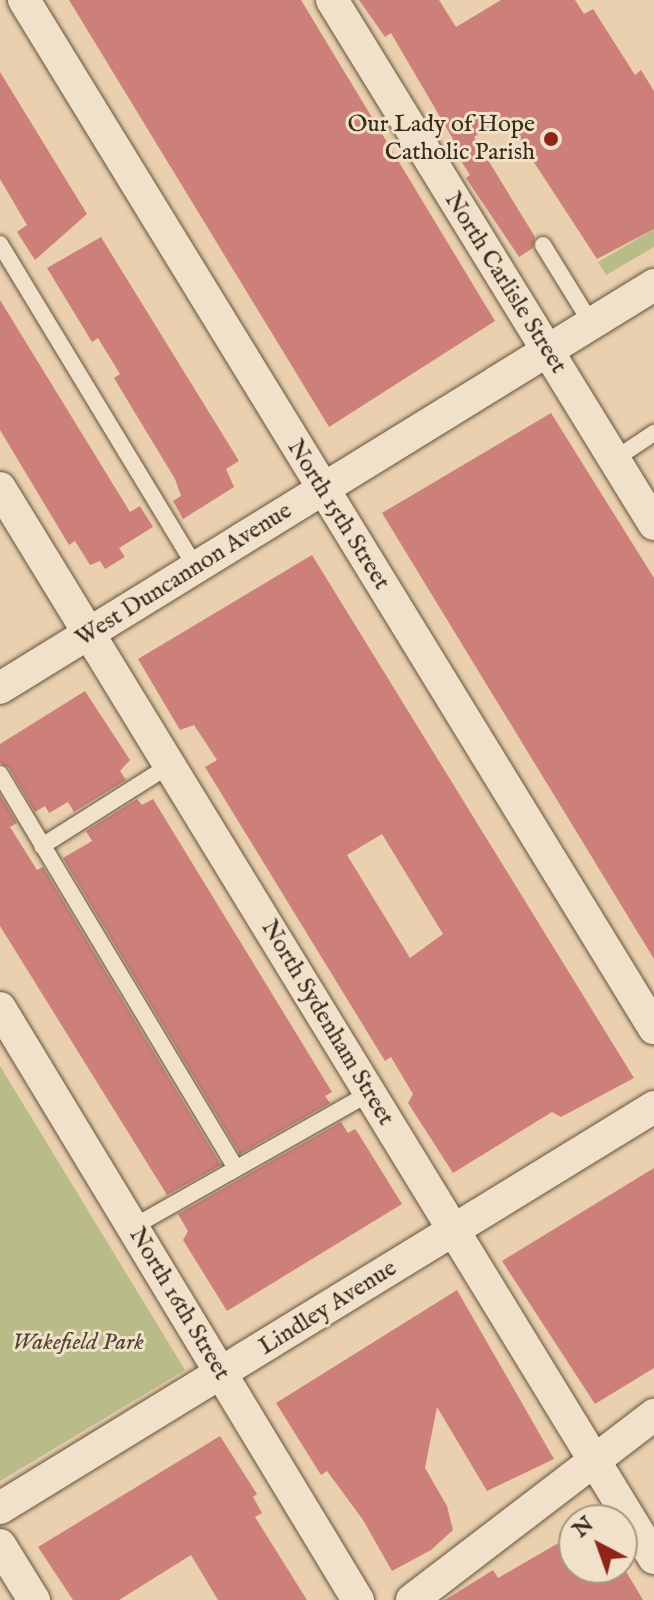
<!DOCTYPE html>
<html>
<head>
<meta charset="utf-8">
<style>
	body { margin:0 }
	#map { position:relative; width:654px; height:1600px; overflow:hidden; background:#ead0ae; font-family:"IM FELL English",serif }
	div>[style] { position:absolute }
	.green>* { inset:0; background:#b9bb89 }
	.building>* { inset:0; background:#cd8079 }
	.roads { filter:drop-shadow(0 0 2px #64543e) drop-shadow(0 0 2px #64543e) }
	.service>* { height:16px; margin:-8px; padding:0 8px; transform-origin:8px; border-radius:8px; background:#f1e0ca }
	.minor>* { height:32px; margin:-16px; padding:0 16px; transform-origin:16px; border-radius:16px; background:#f1e0ca }
	.dots>* { width:22px; height:22px; translate:-50% -50%; box-sizing:border-box; border:4px solid #f1e0ca; border-radius:50% }
	span { translate:-50% -50%; white-space:nowrap; text-align:center; line-height:1.15; -webkit-text-stroke:6px #f1e0ca; paint-order:stroke }
	.poi-label { font-size:24px; color:#382b18 }
	.right { translate:-100% -50%; text-align:right }
	.street-label { font-size:24px; color:#382b18 }
	.park-label { font-size:24px; color:#52482f; font-style:italic }
	.north { position:absolute; left:558px; top:1504px; width:80px; height:80px; box-sizing:border-box; background:#f1e0ca; border:2px solid #a79883; border-radius:50%; rotate:319deg; font-size:22px; font-weight:700; line-height:32px; text-align:center; color:#382b18 }
	.north::after { content:''; display:block; margin:auto; width:28px; height:36px; background:#8f2418; clip-path:polygon(50% 0,100% 100%,50% 72%,0 100%) }
</style>
</head>
<body>
<div id="map">
	<div class="green">
		<i style="clip-path:polygon(654px 229px,654px 247px,606px 275px,598px 262px)"></i>
		<i style="clip-path:polygon(0 1066px,185px 1370px,0 1481px)"></i>
	</div>
	<div class="building">
		<i style="clip-path:polygon(69px 0,301px 0,495px 321px,329px 427px)"></i>
		<i style="clip-path:polygon(359px 0,439px 0,456px 27px,501px 0,575px 0,584px 14px,593px 9px,635px 75px,641px 70px,654px 91px,654px 229px,597px 259px,505px 118px,474px 137px,535px 237px,533px 248px,519px 257px,466px 178px,470px 175px,449px 142px,453px 139px,391px 33px,385px 37px)"></i>
		<i style="clip-path:polygon(0 72px,87px 214px,35px 260px,17px 232px,27px 225px,0 179px)"></i>
		<i style="clip-path:polygon(101px 237px,239px 461px,226px 469px,234px 487px,183px 519px,173px 501px,181px 496px,175px 479px,114px 378px,120px 374px,98px 338px,92px 342px,47px 268px)"></i>
		<i style="clip-path:polygon(0 300px,130px 512px,140px 506px,153px 527px,119px 548px,125px 557px,105px 569px,100px 561px,90px 565px,75px 541px,69px 545px,0 430px)"></i>
		<i style="clip-path:polygon(551px 413px,654px 578px,654px 959px,382px 513px)"></i>
		<i style="clip-path:polygon(evenodd,312px 555px,634px 1078px,561px 1117px,552px 1112px,453px 1173px,408px 1103px,413px 1094px,391px 1057px,385px 1061px,205px 767px,217px 760px,194px 725px,180px 730px,138px 659px,312px 555px,382px 834px,443px 934px,410px 958px,347px 855px,382px 834px)"></i>
		<i style="clip-path:polygon(85px 691px,130px 760px,120px 771px,126px 780px,74px 812px,68px 802px,49px 813px,45px 806px,35px 812px,9px 768px,0 763px,0 744px)"></i>
		<i style="clip-path:polygon(0 795px,17px 823px,10px 827px,37px 870px,43px 867px,221px 1165px,167px 1195px,0 926px)"></i>
		<i style="clip-path:polygon(137px 799px,142px 805px,153px 799px,332px 1092px,325px 1096px,330px 1103px,240px 1154px,63px 858px,92px 841px,86px 831px)"></i>
		<i style="clip-path:polygon(341px 1122px,348px 1133px,355px 1129px,358px 1133px,402px 1204px,227px 1311px,183px 1240px,188px 1231px,178px 1214px)"></i>
		<i style="clip-path:polygon(654px 1168px,654px 1368px,595px 1404px,502px 1261px)"></i>
		<i style="clip-path:polygon(457px 1290px,554px 1459px,487px 1491px,437px 1407px,425px 1468px,447px 1506px,453px 1530px,431px 1550px,392px 1571px,363px 1520px,327px 1471px,321px 1475px,276px 1403px)"></i>
		<i style="clip-path:polygon(220px 1436px,257px 1494px,253px 1497px,262px 1513px,255px 1517px,307px 1600px,218px 1600px,191px 1555px,119px 1600px,73px 1600px,38px 1547px)"></i>
		<i style="clip-path:polygon(574px 1534px,574px 1568px,624px 1568px,643px 1600px,445px 1600px,493px 1570px,498px 1578px)"></i>
	</div>
	<div class="roads">
		<div class="service">
			<i style="left:0;top:244px;width:380px;rotate:58.8deg"></i>
			<i style="left:543px;top:245px;width:92px;rotate:58.4deg"></i>
			<i style="left:615px;top:459px;width:47px;rotate:-33.7deg"></i>
			<i style="left:0;top:774px;width:459px;rotate:59.1deg"></i>
			<i style="left:42px;top:846px;width:151px;rotate:-32.3deg"></i>
			<i style="left:133px;top:1227px;width:272px;rotate:-29.5deg"></i>
		</div>
		<div class="minor">
			<i style="left:24px;top:0;width:1206px;rotate:58.5deg"></i>
			<i style="left:332px;top:0;width:615px;rotate:58.43deg"></i>
			<i style="left:0;top:488px;width:1254px;rotate:58.57deg"></i>
			<i style="left:0;top:688px;width:768px;rotate:-31.64deg"></i>
			<i style="left:0;top:1008px;width:692px;rotate:58.84deg"></i>
			<i style="left:0;top:1508px;width:767px;rotate:-31.51deg"></i>
			<i style="left:0;top:1545px;width:65px;rotate:58.3deg"></i>
			<i style="left:412px;top:1600px;width:305px;rotate:-37.4deg"></i>
		</div>
	</div>
	<div class="dots">
		<i style="left:551px;top:139px;background:#8f2418"></i>
	</div>
	<div class="poi-label">
		<span class="right" style="left:535px;top:139px">Our Lady of Hope<br>Catholic Parish</span>
	</div>
	<div class="street-label">
		<span style="left:505px;top:283px;rotate:58deg">North Carlisle Street</span>
		<span style="left:338px;top:515px;rotate:58deg">North 15th Street</span>
		<span style="left:184px;top:575px;rotate:-32deg">West Duncannon Avenue</span>
		<span style="left:327px;top:1023px;rotate:59deg">North Sydenham Street</span>
		<span style="left:179px;top:1304px;rotate:59deg">North 16th Street</span>
		<span style="left:328px;top:1308px;rotate:-32deg">Lindley Avenue</span>
	</div>
	<div class="park-label">
		<span style="left:78px;top:1343px">Wakefield Park</span>
	</div>
	<div class="north">N</div>
</div>
</body>
</html>
